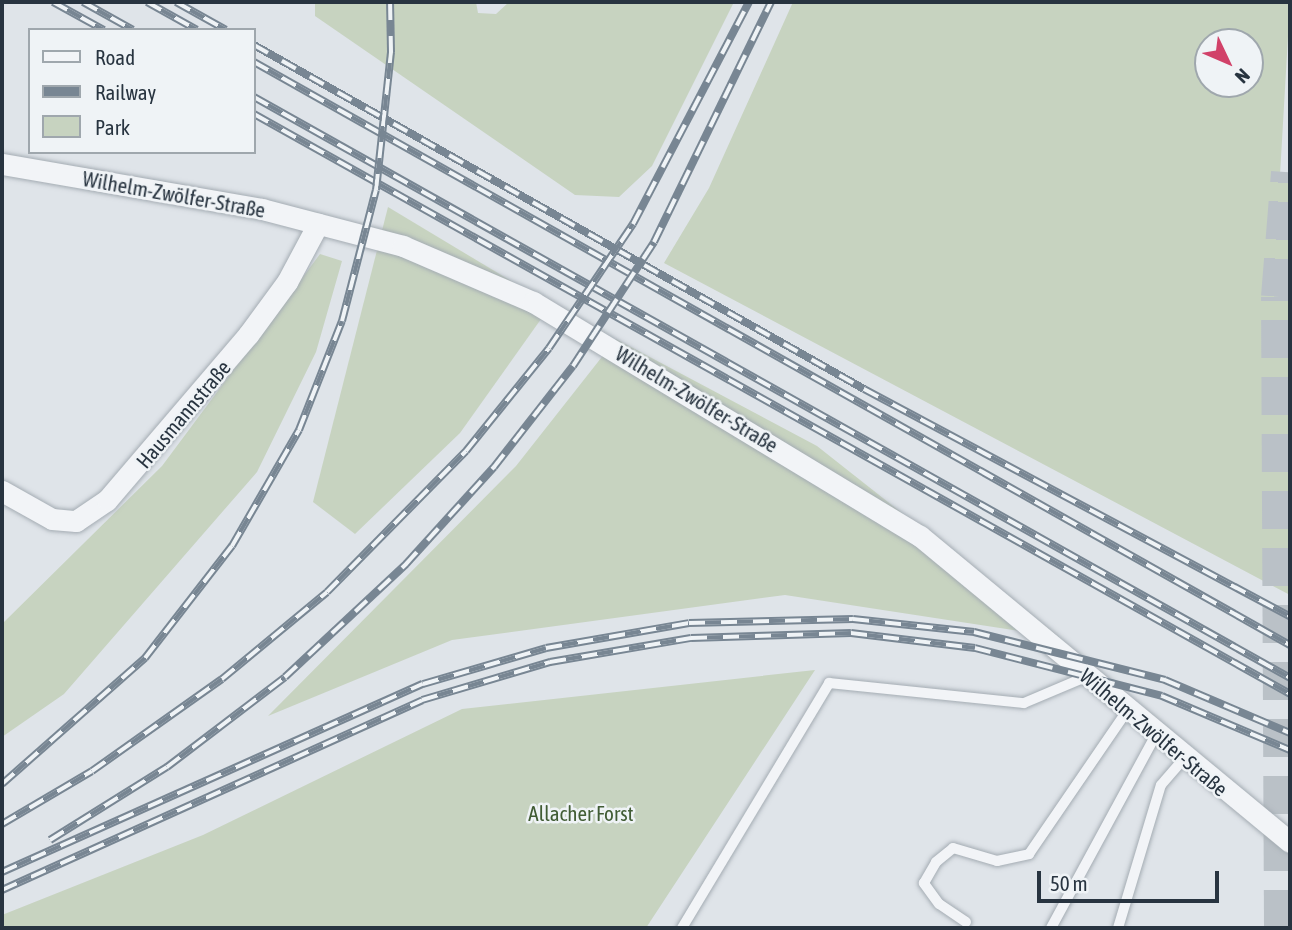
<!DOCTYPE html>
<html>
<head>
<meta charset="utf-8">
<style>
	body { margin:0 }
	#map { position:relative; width:1292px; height:930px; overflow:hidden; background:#dfe4e9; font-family:"Asap Condensed",sans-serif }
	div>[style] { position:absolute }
	.green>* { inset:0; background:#c7d3c0 }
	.motorway-tunnel>* { height:38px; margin-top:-19px; transform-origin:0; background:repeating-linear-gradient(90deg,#bac1c7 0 38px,transparent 0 57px) }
	.roads { filter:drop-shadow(0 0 2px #a4acb3) drop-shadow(0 0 2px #a4acb3) }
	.service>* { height:10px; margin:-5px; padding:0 5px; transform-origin:5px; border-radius:5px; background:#f2f4f7 }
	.minor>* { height:21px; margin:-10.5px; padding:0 10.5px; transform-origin:10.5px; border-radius:10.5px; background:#f2f4f7 }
	.rail>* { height:8px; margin-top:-4px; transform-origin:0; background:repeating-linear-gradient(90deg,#eff3f6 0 16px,#788693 0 32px); box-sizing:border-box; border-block:2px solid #788693 }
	span { translate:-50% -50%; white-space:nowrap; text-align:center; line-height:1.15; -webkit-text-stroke:5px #eff3f6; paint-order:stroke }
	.street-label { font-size:21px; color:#283440 }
	.park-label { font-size:21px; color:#415c34 }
	.frame { position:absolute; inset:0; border:4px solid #283440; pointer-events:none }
	.legend { position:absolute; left:28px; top:28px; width:228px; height:126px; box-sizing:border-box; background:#eff3f6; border:2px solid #9fa7ad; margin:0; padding:9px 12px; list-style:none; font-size:21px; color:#283440 }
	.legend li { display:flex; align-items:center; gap:14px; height:35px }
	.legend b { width:35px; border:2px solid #9fa7ad }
	.north { position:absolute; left:1194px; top:28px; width:70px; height:70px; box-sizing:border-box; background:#eff3f6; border:2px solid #9fa7ad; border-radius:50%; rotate:134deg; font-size:19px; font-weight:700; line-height:28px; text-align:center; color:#283440 }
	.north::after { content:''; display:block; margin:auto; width:24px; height:32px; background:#d14169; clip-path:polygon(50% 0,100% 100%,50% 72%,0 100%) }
	.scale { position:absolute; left:1037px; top:871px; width:182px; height:32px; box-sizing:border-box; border:4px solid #283440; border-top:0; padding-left:9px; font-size:21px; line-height:24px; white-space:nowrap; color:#283440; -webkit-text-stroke:5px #eff3f6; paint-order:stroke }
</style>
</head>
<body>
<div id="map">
	<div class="green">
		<i style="clip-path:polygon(315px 2px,476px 2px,478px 13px,496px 14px,509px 2px,734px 2px,652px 166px,619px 197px,575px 195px,315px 16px)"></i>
		<i style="clip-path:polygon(evenodd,793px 2px,1290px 2px,1280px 175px,1290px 177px,1290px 595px,664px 263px,709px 188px,793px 2px,1250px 42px,1250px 84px,1208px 84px,1208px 42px,1250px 42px)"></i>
		<i style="clip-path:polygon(388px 207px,551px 305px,460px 433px,355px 534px,313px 502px)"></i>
		<i style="clip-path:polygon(320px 254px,342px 261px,316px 352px,257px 472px,64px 694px,2px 737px,2px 624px,162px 466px)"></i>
		<i style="clip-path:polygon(616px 339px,817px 446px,1059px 637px,785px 595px,452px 640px,268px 716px,516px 466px)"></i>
		<i style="clip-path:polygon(815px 670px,646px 928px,2px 928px,2px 915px,203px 835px,462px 709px)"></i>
	</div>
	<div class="motorway-tunnel">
		<i style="left:1283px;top:928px;width:631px;rotate:-90.27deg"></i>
		<i style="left:1280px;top:297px;width:125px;rotate:-85.4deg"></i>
	</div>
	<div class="roads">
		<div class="service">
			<i style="left:966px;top:922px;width:32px;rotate:-146deg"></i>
			<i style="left:939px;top:904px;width:26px;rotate:-126deg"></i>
			<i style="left:924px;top:883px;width:24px;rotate:-60deg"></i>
			<i style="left:936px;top:862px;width:22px;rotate:-39deg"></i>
			<i style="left:953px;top:848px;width:46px;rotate:16.5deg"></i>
			<i style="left:997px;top:861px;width:33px;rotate:-12deg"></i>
			<i style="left:1029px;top:854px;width:177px;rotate:-55.6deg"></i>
			<i style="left:682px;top:928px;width:286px;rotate:-59deg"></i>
			<i style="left:829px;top:683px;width:196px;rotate:5.9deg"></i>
			<i style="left:1024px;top:703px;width:69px;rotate:-22.9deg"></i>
			<i style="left:1051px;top:928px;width:222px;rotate:-61.5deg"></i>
			<i style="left:1118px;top:928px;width:149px;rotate:-73.3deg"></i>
			<i style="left:1161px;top:785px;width:37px;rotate:-49deg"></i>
		</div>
		<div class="minor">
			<i style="left:2px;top:164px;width:264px;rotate:9.8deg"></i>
			<i style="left:262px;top:209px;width:146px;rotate:14.7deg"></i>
			<i style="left:403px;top:246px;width:142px;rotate:23.3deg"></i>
			<i style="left:533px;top:302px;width:452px;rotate:31.2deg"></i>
			<i style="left:920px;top:536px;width:480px;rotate:39.6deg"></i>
			<i style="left:2px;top:491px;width:57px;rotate:29.2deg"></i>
			<i style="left:52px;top:519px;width:24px;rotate:5deg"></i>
			<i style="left:76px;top:521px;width:37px;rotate:-34deg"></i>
			<i style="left:107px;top:500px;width:217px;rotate:-49.5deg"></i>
			<i style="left:248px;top:335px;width:66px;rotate:-53.7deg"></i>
			<i style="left:287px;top:282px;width:66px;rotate:-61.9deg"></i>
		</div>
	</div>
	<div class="rail">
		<i style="left:53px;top:2px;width:58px;rotate:28.8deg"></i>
		<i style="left:83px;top:2px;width:57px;rotate:29.2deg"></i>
		<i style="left:147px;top:2px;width:57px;rotate:29.2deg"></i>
		<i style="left:176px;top:2px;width:57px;rotate:29.2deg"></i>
		<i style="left:254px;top:45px;width:700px;rotate:29.42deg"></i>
		<i style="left:864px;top:389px;width:483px;rotate:28.1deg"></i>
		<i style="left:254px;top:62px;width:1189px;rotate:29.37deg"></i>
		<i style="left:254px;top:97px;width:1188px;rotate:29.28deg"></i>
		<i style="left:254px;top:114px;width:1187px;rotate:29.24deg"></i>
		<i style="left:2px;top:784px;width:191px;rotate:-41.4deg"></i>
		<i style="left:145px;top:658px;width:142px;rotate:-52.2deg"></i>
		<i style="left:232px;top:546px;width:134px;rotate:-60deg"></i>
		<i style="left:299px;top:430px;width:117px;rotate:-68.5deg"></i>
		<i style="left:342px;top:321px;width:135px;rotate:-75.5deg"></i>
		<i style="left:376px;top:190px;width:139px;rotate:-83.8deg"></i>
		<i style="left:391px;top:52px;width:50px;rotate:-91.1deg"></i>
		<i style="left:2px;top:824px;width:104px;rotate:-30.5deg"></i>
		<i style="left:92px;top:771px;width:159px;rotate:-35.3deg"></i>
		<i style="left:222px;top:679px;width:136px;rotate:-39.6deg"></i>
		<i style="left:327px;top:592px;width:198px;rotate:-45.4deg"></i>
		<i style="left:466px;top:451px;width:132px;rotate:-51.1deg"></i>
		<i style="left:549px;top:348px;width:150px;rotate:-55.9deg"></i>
		<i style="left:633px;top:224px;width:250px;rotate:-62.4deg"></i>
		<i style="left:50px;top:840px;width:138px;rotate:-32deg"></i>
		<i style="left:167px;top:767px;width:148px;rotate:-37.3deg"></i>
		<i style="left:285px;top:677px;width:166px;rotate:-43deg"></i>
		<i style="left:406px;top:564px;width:131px;rotate:-47.8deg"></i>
		<i style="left:494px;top:467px;width:128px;rotate:-52deg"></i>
		<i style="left:573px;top:366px;width:148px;rotate:-56.8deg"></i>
		<i style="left:654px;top:242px;width:267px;rotate:-64deg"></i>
		<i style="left:2px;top:872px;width:461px;rotate:-24.1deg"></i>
		<i style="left:423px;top:684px;width:128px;rotate:-16.3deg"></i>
		<i style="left:546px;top:648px;width:145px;rotate:-9.9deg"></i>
		<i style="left:689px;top:623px;width:164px;rotate:-1.4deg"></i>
		<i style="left:853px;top:619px;width:122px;rotate:6.1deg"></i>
		<i style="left:974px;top:632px;width:197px;rotate:14.1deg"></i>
		<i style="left:1165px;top:680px;width:136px;rotate:23deg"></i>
		<i style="left:2px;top:890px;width:461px;rotate:-24.3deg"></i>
		<i style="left:422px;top:700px;width:134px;rotate:-16.5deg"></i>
		<i style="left:550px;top:662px;width:143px;rotate:-9.7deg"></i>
		<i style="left:691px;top:638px;width:160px;rotate:-1.8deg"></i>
		<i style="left:851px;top:633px;width:125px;rotate:6.9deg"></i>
		<i style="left:975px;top:648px;width:193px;rotate:14.4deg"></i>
		<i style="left:1162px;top:696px;width:139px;rotate:22.9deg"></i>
	</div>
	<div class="street-label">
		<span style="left:174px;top:194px;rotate:10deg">Wilhelm-Zwölfer-Straße</span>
		<span style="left:697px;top:399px;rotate:31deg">Wilhelm-Zwölfer-Straße</span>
		<span style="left:183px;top:414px;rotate:-50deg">Hausmannstraße</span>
		<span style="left:1154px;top:732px;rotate:40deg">Wilhelm-Zwölfer-Straße</span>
	</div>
	<div class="park-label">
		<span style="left:581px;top:813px">Allacher Forst</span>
	</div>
	<div class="frame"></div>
	<ul class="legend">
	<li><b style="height:9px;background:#f2f4f7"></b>Road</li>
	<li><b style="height:9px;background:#788693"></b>Railway</li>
	<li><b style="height:19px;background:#c7d3c0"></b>Park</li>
	</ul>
	<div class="north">N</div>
	<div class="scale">50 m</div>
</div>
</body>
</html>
